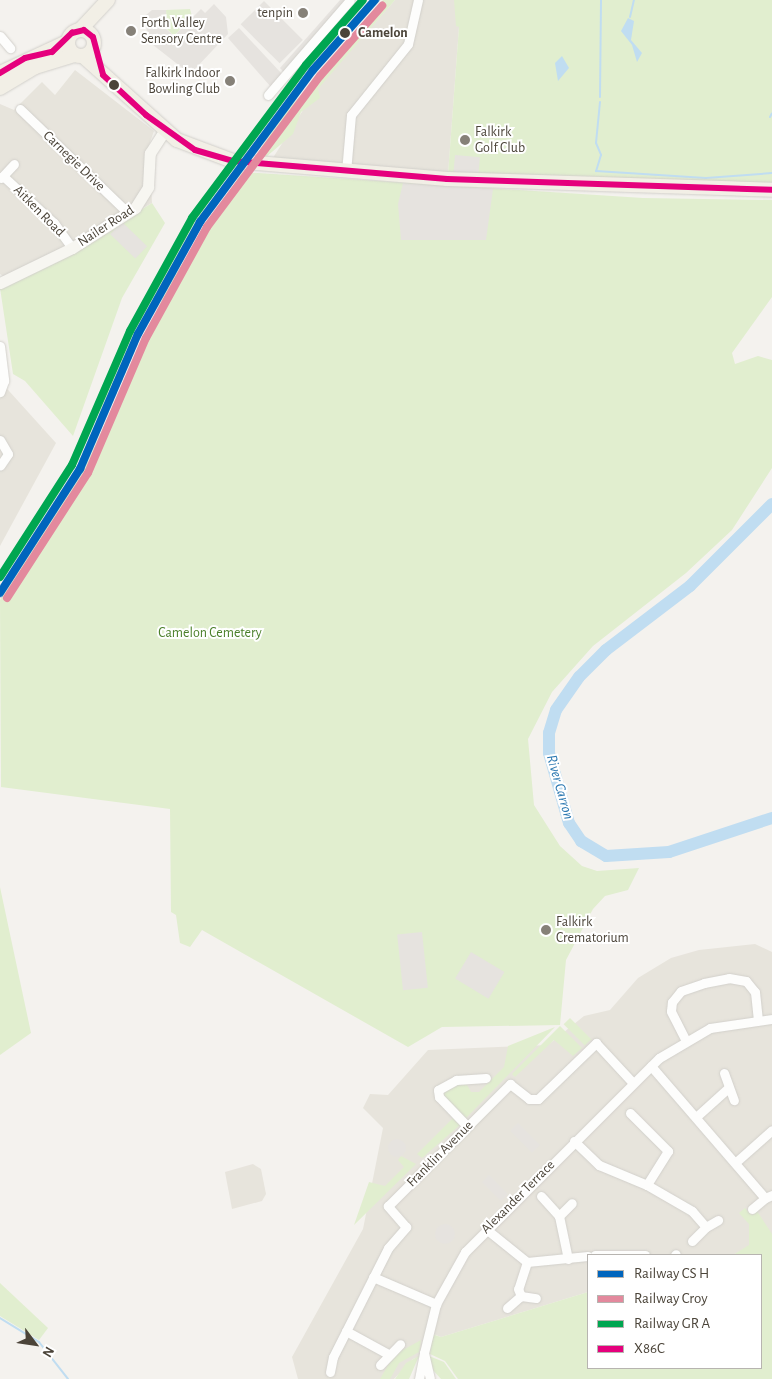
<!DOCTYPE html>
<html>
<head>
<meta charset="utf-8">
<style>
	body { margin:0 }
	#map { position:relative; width:772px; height:1379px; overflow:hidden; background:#f4f2ee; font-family:"Alegreya Sans",sans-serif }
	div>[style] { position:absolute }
	.residential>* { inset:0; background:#e7e4dc }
	.green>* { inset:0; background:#e1eecf; transform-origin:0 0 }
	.parking>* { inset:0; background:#e6e3df; transform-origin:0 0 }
	.round { border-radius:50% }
	.water>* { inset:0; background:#c0ddf1 }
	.stream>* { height:2px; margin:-1px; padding:0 1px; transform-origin:1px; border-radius:1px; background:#c0ddf1 }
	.river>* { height:12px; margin:-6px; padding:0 6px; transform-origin:6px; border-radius:6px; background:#c0ddf1 }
	.roads { filter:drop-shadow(0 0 1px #d2d0cb) drop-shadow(0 0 1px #d2d0cb) }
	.street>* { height:9px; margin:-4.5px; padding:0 4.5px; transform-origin:4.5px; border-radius:4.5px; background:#fdfdfc }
	.secondary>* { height:11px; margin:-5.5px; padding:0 5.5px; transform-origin:5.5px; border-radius:5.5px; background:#f7f6f1 }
	.primary>* { height:14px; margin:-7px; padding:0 7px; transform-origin:7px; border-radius:7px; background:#f2efe6 }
	.primary>.ring { margin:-7px; padding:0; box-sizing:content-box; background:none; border:14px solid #f2efe6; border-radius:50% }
	.bus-1>* { height:6px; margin:-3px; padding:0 3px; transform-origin:3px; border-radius:3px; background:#e5007d }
	.rail-1>* { height:8px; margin:-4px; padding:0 4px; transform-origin:4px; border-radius:4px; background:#0065bd }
	.rail-2>* { height:8px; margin:-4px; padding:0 4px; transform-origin:4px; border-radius:4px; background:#e3899d }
	.rail-3>* { height:8px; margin:-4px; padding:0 4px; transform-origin:4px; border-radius:4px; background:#00a651 }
	.dots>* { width:14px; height:14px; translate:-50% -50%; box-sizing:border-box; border:2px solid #fff; border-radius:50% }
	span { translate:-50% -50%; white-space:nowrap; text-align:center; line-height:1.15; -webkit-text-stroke:4px #fff; paint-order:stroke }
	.poi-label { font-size:14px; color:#4b4439 }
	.right { translate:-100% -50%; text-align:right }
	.left { translate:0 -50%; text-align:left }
	.stop-label { font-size:14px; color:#4b4439; font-weight:700 }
	.street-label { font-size:14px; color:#4b4439 }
	.park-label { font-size:14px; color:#4a7f2a }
	.water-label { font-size:15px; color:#2e7ab2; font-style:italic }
	.legend { position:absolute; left:587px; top:1254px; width:175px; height:115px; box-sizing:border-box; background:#fff; border:1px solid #b7b4b0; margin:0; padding:6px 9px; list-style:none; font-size:15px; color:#4b4439 }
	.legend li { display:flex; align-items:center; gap:10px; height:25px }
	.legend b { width:25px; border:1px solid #b7b4b0 }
	.north { position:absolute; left:10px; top:1319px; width:50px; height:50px; -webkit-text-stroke:4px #fff; paint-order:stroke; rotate:121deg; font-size:14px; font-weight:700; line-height:20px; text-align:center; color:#4b4439 }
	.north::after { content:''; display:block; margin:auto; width:18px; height:22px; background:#4b4439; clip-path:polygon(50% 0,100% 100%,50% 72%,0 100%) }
</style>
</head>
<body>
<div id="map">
	<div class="residential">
		<i style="clip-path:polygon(395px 0,461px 0,448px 174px,271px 161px,315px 91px)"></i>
		<i style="clip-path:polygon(75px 70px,154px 131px,149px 145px,152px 203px,11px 282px,0 274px,0 104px,14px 110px,42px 82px,55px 95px)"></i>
		<i style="clip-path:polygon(0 381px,56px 443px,0 546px)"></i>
		<i style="clip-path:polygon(755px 944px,772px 952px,772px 1234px,733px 1255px,588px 1255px,588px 1292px,441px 1337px,433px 1334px,430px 1354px,413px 1359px,394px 1379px,298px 1379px,292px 1357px,363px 1229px,383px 1128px,363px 1108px,370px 1094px,388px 1095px,428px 1050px,548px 1045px,584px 1016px,610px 1010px,638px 978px,671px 958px,699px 950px)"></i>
		<i style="clip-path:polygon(253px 1164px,261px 1169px,266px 1194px,262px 1201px,232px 1209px,225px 1172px)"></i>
	</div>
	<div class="green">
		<i style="clip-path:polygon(383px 0,395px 0,318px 89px,320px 98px,301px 112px,293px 134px,266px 157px,255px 157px,284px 113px,351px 43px,358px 28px)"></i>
		<i style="clip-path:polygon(454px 0,772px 0,772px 184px,448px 174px,459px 27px,456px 26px)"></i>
		<i style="clip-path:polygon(190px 9px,192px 16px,174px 36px,167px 29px,166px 10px)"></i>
		<i style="clip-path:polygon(242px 172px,643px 198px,772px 200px,772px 297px,732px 353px,735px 364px,758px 356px,772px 360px,772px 468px,732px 530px,686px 573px,593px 646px,552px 692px,528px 739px,534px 805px,560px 846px,582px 866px,597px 871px,639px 868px,628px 890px,605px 896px,593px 909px,566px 960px,560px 1025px,442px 1027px,408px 1047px,202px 930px,190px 947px,180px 943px,176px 915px,171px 912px,170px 809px,1px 787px,0 600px,85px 467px,169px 284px)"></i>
		<i style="clip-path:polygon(216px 189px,137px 328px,92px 435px,116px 360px,147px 294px,176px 243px)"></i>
		<i style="clip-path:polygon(152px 203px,165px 223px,122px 298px,73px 436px,25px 381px,13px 374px,0 288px,74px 251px)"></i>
		<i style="clip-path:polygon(0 887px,31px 1033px,0 1055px)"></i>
		<i style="left:570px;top:1018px;width:30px;height:9px;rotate:45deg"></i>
		<i style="clip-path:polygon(560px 1026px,582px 1048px,573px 1056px,554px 1040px,515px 1077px,512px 1074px)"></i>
		<i style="clip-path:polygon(555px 1027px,465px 1119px,444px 1098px,443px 1090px,455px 1084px,466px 1083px,471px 1092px,479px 1092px,504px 1067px,508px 1046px)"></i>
		<i style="clip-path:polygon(454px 1117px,461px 1124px,422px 1158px,417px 1154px)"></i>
		<i style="clip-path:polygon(401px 1156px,416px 1164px,354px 1225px,369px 1182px,385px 1186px,404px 1167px,398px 1160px)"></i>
		<i style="clip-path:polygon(745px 1208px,752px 1215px,757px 1211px,772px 1234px,772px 1379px,458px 1379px,445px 1361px,430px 1354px,432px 1334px,441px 1337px,588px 1292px,588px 1368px,761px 1368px,761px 1255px,733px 1255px,749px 1245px,749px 1224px,739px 1213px)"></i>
		<i style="clip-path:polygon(0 1283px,48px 1328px,39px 1340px,0 1316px)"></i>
		<i style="clip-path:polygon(421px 1340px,419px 1352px,399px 1363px,390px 1379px,380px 1379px,394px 1355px)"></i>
		<i style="clip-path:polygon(419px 1356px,409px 1379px,395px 1379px,406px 1363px)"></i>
		<i style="clip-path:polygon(429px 1356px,444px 1362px,456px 1379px,441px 1379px,432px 1369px)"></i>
	</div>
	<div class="parking">
		<i style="clip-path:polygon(340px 0,346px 0,287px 76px,280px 68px)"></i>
		<i style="left:264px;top:1px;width:55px;height:33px;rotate:45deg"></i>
		<i style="clip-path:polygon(214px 4px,226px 17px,228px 34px,195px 69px,185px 70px,148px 41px,152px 37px,147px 36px,146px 15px,152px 10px,166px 10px,166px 29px,174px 36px,201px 9px,205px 13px)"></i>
		<i style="clip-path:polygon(239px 28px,282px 74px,271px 87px,228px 38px)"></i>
		<i style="left:455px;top:155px;width:25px;height:18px;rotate:5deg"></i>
		<i style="clip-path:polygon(403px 183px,493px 189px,486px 240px,401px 240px,398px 204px)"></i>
		<i style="left:122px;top:222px;width:35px;height:17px;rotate:44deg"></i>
		<i style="left:422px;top:932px;width:56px;height:25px;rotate:84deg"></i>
		<i style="left:471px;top:952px;width:39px;height:31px;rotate:31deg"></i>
		<i style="left:518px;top:1123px;width:31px;height:11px;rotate:45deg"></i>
		<i class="round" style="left:388px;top:1139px;width:18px;height:18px"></i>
		<i style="left:489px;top:1175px;width:27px;height:10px;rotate:45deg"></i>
		<i class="round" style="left:435px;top:1224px;width:20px;height:20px"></i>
	</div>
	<div class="water">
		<i style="clip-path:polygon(628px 18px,634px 21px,631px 40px,642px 53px,637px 62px,632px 45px,621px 31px)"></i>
		<i style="clip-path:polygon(562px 56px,569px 68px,558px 81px,555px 63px)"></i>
	</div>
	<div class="stream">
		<i style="left:630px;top:17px;width:17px;rotate:-77deg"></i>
		<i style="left:600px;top:97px;width:97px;rotate:-89.4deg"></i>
		<i style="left:600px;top:102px;width:41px;rotate:95.6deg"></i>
		<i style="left:596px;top:143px;width:13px;rotate:67deg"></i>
		<i style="left:601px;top:155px;width:17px;rotate:107deg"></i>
		<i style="left:596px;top:171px;width:110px;rotate:3.6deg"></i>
		<i style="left:706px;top:178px;width:66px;rotate:-4.3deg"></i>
		<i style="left:770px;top:117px;width:4px;rotate:-63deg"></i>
		<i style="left:0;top:1318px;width:46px;rotate:31.6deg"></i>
		<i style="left:39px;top:1342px;width:47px;rotate:51.9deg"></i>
	</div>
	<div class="river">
		<i style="left:772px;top:504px;width:116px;rotate:135deg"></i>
		<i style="left:690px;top:586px;width:106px;rotate:142.7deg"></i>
		<i style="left:606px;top:650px;width:38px;rotate:135deg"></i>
		<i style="left:579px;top:677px;width:40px;rotate:124.9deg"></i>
		<i style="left:556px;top:710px;width:24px;rotate:107deg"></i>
		<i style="left:549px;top:733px;width:20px;rotate:90deg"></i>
		<i style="left:549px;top:753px;width:73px;rotate:74.1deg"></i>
		<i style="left:569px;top:823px;width:22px;rotate:56deg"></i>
		<i style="left:581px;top:841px;width:29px;rotate:31deg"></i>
		<i style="left:606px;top:856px;width:63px;rotate:-3.6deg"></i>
		<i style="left:669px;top:852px;width:108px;rotate:-18.3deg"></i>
	</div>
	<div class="roads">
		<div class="street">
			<i style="left:0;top:36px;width:16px;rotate:50deg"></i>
			<i style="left:268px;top:95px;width:125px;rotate:-49.2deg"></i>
			<i style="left:20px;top:109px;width:150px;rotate:43.9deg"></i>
			<i style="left:346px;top:172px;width:57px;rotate:-85deg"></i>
			<i style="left:351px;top:115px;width:91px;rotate:-51.2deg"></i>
			<i style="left:408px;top:44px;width:45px;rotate:-77.2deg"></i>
			<i style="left:3px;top:176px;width:69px;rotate:42.7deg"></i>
			<i style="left:54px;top:223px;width:31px;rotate:54deg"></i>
			<i style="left:1px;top:178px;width:19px;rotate:-47deg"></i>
			<i style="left:0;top:346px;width:35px;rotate:83deg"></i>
			<i style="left:4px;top:381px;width:12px;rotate:110deg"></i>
			<i style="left:0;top:440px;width:16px;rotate:60deg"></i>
			<i style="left:8px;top:454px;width:14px;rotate:124deg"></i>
			<i style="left:685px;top:1039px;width:31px;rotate:-117deg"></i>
			<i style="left:671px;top:1011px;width:9px;rotate:-84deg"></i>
			<i style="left:672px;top:1002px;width:14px;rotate:-51deg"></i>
			<i style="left:681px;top:991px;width:24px;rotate:-19deg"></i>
			<i style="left:704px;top:983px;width:25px;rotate:-11deg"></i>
			<i style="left:729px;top:978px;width:17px;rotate:10deg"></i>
			<i style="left:746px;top:981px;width:14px;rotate:51deg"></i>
			<i style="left:755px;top:992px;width:28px;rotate:84deg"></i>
			<i style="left:651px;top:1066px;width:174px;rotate:49.2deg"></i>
			<i style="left:765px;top:1198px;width:8px;rotate:-23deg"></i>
			<i style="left:724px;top:1073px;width:29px;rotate:70deg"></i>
			<i style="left:630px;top:1113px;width:54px;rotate:45deg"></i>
			<i style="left:668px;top:1151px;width:40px;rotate:122deg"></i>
			<i style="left:696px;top:1117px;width:42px;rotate:-42.1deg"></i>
			<i style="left:467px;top:1126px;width:40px;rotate:-134deg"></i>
			<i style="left:439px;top:1097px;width:7px;rotate:-98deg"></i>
			<i style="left:438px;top:1090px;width:21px;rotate:-29deg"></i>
			<i style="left:456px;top:1080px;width:30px;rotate:-4deg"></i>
			<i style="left:574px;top:1141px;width:35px;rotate:44deg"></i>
			<i style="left:599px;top:1165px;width:52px;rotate:22.6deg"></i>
			<i style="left:647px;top:1185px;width:52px;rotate:30deg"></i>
			<i style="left:692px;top:1211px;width:21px;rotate:49deg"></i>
			<i style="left:706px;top:1227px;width:14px;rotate:-30deg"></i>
			<i style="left:736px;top:1162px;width:48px;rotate:-41.6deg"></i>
			<i style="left:541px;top:1196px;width:27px;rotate:48deg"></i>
			<i style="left:559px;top:1216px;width:44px;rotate:78.2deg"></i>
			<i style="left:752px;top:1209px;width:17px;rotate:-40deg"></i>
			<i style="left:559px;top:1216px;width:18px;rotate:-45deg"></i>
			<i style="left:486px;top:1229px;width:53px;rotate:38.8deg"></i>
			<i style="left:527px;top:1262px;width:61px;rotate:-5.6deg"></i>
			<i style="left:692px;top:1241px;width:20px;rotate:-45deg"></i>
			<i style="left:595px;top:1255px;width:50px"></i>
			<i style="left:675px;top:1255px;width:1px;rotate:-45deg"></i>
			<i style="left:527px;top:1262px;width:28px;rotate:108deg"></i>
			<i style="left:518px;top:1289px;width:8px;rotate:67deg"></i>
			<i style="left:521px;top:1296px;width:15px;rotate:8deg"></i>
			<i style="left:373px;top:1277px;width:69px;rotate:23.2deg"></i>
			<i style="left:507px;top:1308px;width:18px;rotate:-41deg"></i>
			<i style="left:346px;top:1331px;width:48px;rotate:28.7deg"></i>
			<i style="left:424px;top:1353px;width:50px;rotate:-76.2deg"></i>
			<i style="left:436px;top:1304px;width:60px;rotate:-60.9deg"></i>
			<i style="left:465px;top:1252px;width:274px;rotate:-45deg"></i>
			<i style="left:659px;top:1058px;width:59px;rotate:-30.5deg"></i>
			<i style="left:710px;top:1028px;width:63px;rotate:-8.3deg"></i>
			<i style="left:380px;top:1365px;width:29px;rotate:-46deg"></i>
			<i style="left:330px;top:1372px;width:15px;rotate:-79deg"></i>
			<i style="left:333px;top:1357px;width:122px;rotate:-63.2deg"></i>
			<i style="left:388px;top:1248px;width:28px;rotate:-49deg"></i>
			<i style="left:406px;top:1227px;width:28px;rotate:-131deg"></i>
			<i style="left:388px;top:1206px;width:173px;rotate:-45deg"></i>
			<i style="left:510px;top:1084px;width:24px;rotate:38deg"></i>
			<i style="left:529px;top:1099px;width:9px"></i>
			<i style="left:538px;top:1099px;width:81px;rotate:-44deg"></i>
			<i style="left:596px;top:1043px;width:54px;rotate:47.2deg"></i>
			<i style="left:419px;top:1379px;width:26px;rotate:-79deg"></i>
			<i style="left:424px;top:1353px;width:26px;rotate:77deg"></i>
		</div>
		<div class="secondary">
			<i style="left:0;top:283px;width:80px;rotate:-25.9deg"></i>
			<i style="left:72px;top:248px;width:75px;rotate:-32.4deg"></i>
			<i style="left:135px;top:208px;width:25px;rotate:-58deg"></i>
			<i style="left:148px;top:187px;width:34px;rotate:-87deg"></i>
			<i style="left:150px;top:153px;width:27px;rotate:-57deg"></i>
		</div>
		<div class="primary">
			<i class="ring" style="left:68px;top:30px;width:12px;height:12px"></i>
			<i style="left:80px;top:30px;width:41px;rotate:-47deg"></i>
			<i style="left:83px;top:56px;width:126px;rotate:41.8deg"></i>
			<i style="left:177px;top:140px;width:60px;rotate:20.6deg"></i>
			<i style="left:233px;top:161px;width:215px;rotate:4.8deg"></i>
			<i style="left:447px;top:179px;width:325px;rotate:1.9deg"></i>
			<i style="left:0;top:73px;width:74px;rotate:-24.8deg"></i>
			<i style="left:0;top:88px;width:41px;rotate:-31deg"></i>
			<i style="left:35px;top:67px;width:41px;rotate:-17.1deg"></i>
		</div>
	</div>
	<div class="bus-1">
		<i style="left:0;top:73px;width:29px;rotate:-31deg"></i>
		<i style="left:25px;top:58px;width:28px;rotate:-13deg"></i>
		<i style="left:52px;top:52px;width:28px;rotate:-44deg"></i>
		<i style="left:72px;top:33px;width:12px;rotate:-14deg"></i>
		<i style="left:84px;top:30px;width:11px;rotate:38deg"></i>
		<i style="left:93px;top:37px;width:39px;rotate:75deg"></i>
		<i style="left:103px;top:75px;width:59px;rotate:42.9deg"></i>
		<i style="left:146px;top:115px;width:60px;rotate:35.5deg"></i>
		<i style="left:195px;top:150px;width:40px;rotate:16deg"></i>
		<i style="left:233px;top:161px;width:215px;rotate:4.8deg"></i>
		<i style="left:447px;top:179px;width:325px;rotate:1.9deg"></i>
	</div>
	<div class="rail-1">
		<i style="left:0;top:593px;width:148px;rotate:-57.2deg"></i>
		<i style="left:80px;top:469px;width:147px;rotate:-66.8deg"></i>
		<i style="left:138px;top:334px;width:128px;rotate:-61deg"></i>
		<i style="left:200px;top:222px;width:189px;rotate:-53.4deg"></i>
		<i style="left:313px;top:70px;width:94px;rotate:-48.5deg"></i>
	</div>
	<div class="rail-2">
		<i style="left:7px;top:598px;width:149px;rotate:-57.1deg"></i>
		<i style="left:88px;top:473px;width:147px;rotate:-66.8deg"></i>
		<i style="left:146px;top:338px;width:127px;rotate:-61.2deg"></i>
		<i style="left:207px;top:227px;width:189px;rotate:-53.2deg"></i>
		<i style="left:320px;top:76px;width:94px;rotate:-48.5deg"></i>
	</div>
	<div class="rail-3">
		<i style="left:0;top:577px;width:133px;rotate:-57.3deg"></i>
		<i style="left:72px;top:465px;width:146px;rotate:-66.6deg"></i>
		<i style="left:130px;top:331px;width:129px;rotate:-61.2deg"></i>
		<i style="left:192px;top:218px;width:191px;rotate:-53.3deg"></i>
		<i style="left:306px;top:65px;width:86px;rotate:-48.8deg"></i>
	</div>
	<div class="dots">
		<i style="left:303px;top:13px;background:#868178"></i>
		<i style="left:131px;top:31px;background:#868178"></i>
		<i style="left:345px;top:33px;background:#4b4439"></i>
		<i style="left:230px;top:81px;background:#868178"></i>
		<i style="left:114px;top:85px;background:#4b4439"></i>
		<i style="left:465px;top:140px;background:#868178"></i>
		<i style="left:546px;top:930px;background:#868178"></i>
	</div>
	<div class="poi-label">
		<span class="right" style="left:293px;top:13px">tenpin</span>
		<span class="left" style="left:141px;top:31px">Forth Valley<br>Sensory Centre</span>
		<span class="right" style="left:220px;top:81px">Falkirk Indoor<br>Bowling Club</span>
		<span class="left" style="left:475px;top:140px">Falkirk<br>Golf Club</span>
		<span class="left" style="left:556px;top:930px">Falkirk<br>Crematorium</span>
	</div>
	<div class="stop-label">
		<span class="left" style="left:358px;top:33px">Camelon</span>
	</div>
	<div class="street-label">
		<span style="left:74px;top:161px;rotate:44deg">Carnegie Drive</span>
		<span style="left:39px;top:211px;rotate:45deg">Aitken Road</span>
		<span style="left:106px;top:226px;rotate:-33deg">Nailer Road</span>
		<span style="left:440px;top:1154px;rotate:-45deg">Franklin Avenue</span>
		<span style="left:518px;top:1197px;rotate:-45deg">Alexander Terrace</span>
	</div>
	<div class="park-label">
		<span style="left:210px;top:633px">Camelon Cemetery</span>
	</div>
	<div class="water-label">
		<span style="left:560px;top:787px;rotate:74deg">River Carron</span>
	</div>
	<ul class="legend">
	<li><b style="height:6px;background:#0065bd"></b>Railway CS H</li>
	<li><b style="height:6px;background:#e3899d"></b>Railway Croy</li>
	<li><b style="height:6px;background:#00a651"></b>Railway GR A</li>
	<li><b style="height:6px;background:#e5007d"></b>X86C</li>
	</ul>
	<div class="north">N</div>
</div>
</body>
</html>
